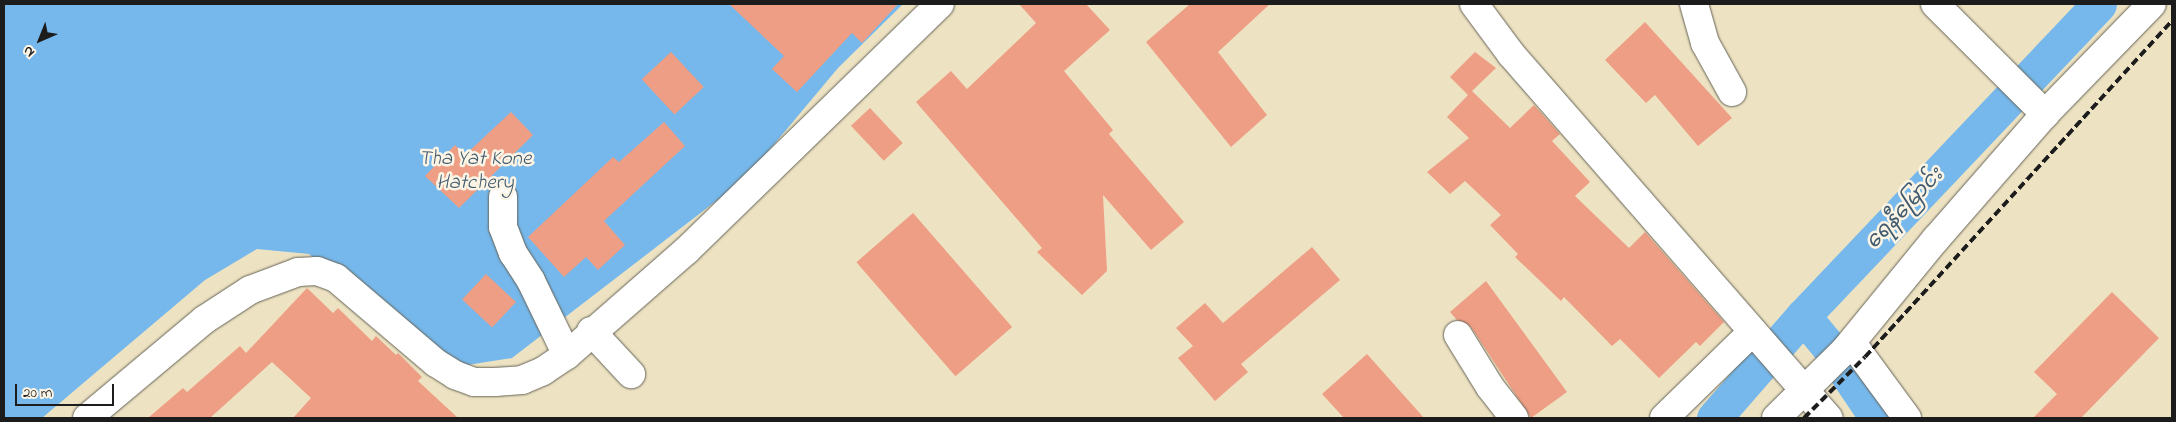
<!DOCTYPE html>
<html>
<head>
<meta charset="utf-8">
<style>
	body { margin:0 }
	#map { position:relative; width:2176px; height:422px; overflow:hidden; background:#ede3c3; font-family:"Indie Flower","Noto Sans Myanmar",sans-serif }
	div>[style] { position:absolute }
	.water>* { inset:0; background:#76b8eb }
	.canal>* { height:35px; margin:-17.5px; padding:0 17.5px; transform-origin:17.5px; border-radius:17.5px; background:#76b8eb }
	.building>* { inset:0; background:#ee9e84; transform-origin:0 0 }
	.roads { filter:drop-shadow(0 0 1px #656256) drop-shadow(0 0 1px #656256) }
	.street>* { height:28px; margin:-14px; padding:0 14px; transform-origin:14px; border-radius:14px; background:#fff }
	.rail>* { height:4px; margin-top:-2px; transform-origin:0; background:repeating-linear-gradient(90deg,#1c1c1c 0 8px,transparent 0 12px) }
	span { translate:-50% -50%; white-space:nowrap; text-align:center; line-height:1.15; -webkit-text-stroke:5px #fcf5e5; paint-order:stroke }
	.water-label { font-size:21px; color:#405a6f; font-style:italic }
	.frame { position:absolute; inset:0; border:5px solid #1c1c1c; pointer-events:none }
	.north { position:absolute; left:15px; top:15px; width:50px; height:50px; -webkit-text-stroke:4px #fcf5e5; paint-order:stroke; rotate:224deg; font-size:14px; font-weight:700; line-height:20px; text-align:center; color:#1c1c1c }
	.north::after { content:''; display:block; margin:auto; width:18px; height:22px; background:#1c1c1c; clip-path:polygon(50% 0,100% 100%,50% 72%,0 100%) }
	.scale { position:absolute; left:15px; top:384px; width:99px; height:22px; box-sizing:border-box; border:2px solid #1c1c1c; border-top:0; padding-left:6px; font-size:15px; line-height:18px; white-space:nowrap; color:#1c1c1c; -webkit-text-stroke:4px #fcf5e5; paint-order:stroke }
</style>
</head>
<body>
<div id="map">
	<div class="water">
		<i style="clip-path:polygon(4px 4px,903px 4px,838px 68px,746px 178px,512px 358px,461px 366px,349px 288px,309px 254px,257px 249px,205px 280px,42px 418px,4px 418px)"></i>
	</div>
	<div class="canal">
		<i style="left:1803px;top:316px;width:40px;rotate:50deg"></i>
		<i style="left:1829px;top:347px;width:86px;rotate:55.9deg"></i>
		<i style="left:1714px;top:418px;width:135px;rotate:-48.9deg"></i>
		<i style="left:1803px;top:316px;width:430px;rotate:-46.5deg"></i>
	</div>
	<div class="building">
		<i style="clip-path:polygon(729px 4px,898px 4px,862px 43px,852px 33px,797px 92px,772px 69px,784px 56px)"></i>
		<i style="clip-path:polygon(1019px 4px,1086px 4px,1110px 30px,1064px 71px,1113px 130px,1109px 134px,1184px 222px,1151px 250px,1103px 195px,1107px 271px,1082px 295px,1037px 252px,1042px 248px,916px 102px,951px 71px,967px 89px,1036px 23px)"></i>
		<i style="clip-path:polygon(1190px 4px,1270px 4px,1218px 52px,1267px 115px,1231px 147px,1146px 42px)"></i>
		<i style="clip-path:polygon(1645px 22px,1732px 118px,1698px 146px,1655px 95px,1646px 103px,1605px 60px)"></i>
		<i style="left:671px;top:52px;width:48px;height:40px;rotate:47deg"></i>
		<i style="clip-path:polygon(1475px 52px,1496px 68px,1472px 91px,1510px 128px,1534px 105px,1560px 134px,1552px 141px,1590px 182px,1575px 196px,1629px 248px,1645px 232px,1724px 322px,1700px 346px,1696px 342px,1659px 378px,1620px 339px,1612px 346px,1564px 297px,1561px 301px,1515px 257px,1518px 254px,1490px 225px,1501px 215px,1465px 181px,1450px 194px,1427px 172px,1469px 138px,1447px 117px,1468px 95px,1450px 77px)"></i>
		<i style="left:870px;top:108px;width:48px;height:26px;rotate:47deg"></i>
		<i style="clip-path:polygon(511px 112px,533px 135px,459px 208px,425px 176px,455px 145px,465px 155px)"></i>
		<i style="clip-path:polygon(664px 122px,685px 146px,604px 221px,625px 245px,598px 270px,586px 257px,564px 277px,528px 237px,613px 157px,619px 162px)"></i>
		<i style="left:913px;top:213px;width:151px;height:75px;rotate:49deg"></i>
		<i style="clip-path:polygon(1312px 247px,1340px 280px,1241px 364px,1248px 372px,1215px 401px,1178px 358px,1193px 346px,1176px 328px,1205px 303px,1223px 323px)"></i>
		<i style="left:486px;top:274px;width:41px;height:35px;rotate:43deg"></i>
		<i style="clip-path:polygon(1486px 281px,1567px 392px,1531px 418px,1471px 327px,1457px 320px,1450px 312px)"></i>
		<i style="clip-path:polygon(307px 288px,333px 313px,338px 308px,372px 341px,376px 336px,396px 355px,398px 353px,422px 377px,418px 381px,458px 418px,293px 418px,311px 398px,272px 362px,210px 418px,148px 418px,183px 388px,187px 392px,240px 346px,246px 353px)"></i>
		<i style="clip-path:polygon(2112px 292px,2159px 338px,2081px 418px,2033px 418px,2057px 394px,2034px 372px)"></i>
		<i style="clip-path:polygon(1367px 354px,1424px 418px,1344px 418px,1322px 394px)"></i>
	</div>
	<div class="roads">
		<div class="street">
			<i style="left:1474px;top:4px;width:62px;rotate:53.5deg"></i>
			<i style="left:1511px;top:54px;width:483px;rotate:48.9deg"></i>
			<i style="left:1694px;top:4px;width:41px;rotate:74.2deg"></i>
			<i style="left:1705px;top:43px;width:56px;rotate:61.1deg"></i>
			<i style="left:1935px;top:4px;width:156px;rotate:45deg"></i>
			<i style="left:503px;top:197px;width:30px;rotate:90deg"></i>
			<i style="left:503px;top:227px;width:28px;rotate:69deg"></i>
			<i style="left:513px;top:253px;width:33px;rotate:57deg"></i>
			<i style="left:531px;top:281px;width:82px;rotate:64.1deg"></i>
			<i style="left:591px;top:331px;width:59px;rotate:47.1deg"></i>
			<i style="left:1458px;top:335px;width:61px;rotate:58.4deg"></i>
			<i style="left:1490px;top:387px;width:39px;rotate:52deg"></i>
			<i style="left:1852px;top:343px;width:93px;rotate:53.7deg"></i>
			<i style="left:87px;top:418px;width:153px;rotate:-39.9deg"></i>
			<i style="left:204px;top:320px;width:55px;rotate:-33.1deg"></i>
			<i style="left:250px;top:290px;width:51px;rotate:-20.6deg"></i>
			<i style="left:298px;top:272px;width:19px;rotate:-3deg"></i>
			<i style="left:317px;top:271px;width:20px;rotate:20deg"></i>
			<i style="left:336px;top:278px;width:131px;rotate:40.4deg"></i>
			<i style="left:436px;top:363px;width:22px;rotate:32deg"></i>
			<i style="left:455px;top:375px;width:20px;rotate:20deg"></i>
			<i style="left:474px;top:382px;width:21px"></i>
			<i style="left:495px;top:382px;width:27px;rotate:-4deg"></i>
			<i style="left:522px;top:380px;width:23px;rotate:-23deg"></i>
			<i style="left:543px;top:371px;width:29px;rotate:-34deg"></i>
			<i style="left:567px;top:355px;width:158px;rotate:-41.2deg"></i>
			<i style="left:686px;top:251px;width:354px;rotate:-44.2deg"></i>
			<i style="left:1664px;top:418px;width:124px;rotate:-44.3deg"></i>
			<i style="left:1776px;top:418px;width:97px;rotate:-44.6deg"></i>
			<i style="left:1845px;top:350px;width:144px;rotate:-50.7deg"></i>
			<i style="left:1936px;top:239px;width:166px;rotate:-48.9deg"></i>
			<i style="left:2045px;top:114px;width:153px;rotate:-45.8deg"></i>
		</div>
	</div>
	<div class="rail">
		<i style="left:1804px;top:418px;width:86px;rotate:-45deg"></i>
		<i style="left:1865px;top:357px;width:455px;rotate:-47.6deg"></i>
	</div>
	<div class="water-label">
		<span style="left:475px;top:171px">Tha Yat Kone<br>Hatchery</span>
		<span style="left:1905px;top:209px;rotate:-47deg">ရေနီမြောင်း</span>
	</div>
	<div class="frame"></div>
	<div class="north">N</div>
	<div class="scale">20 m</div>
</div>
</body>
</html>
